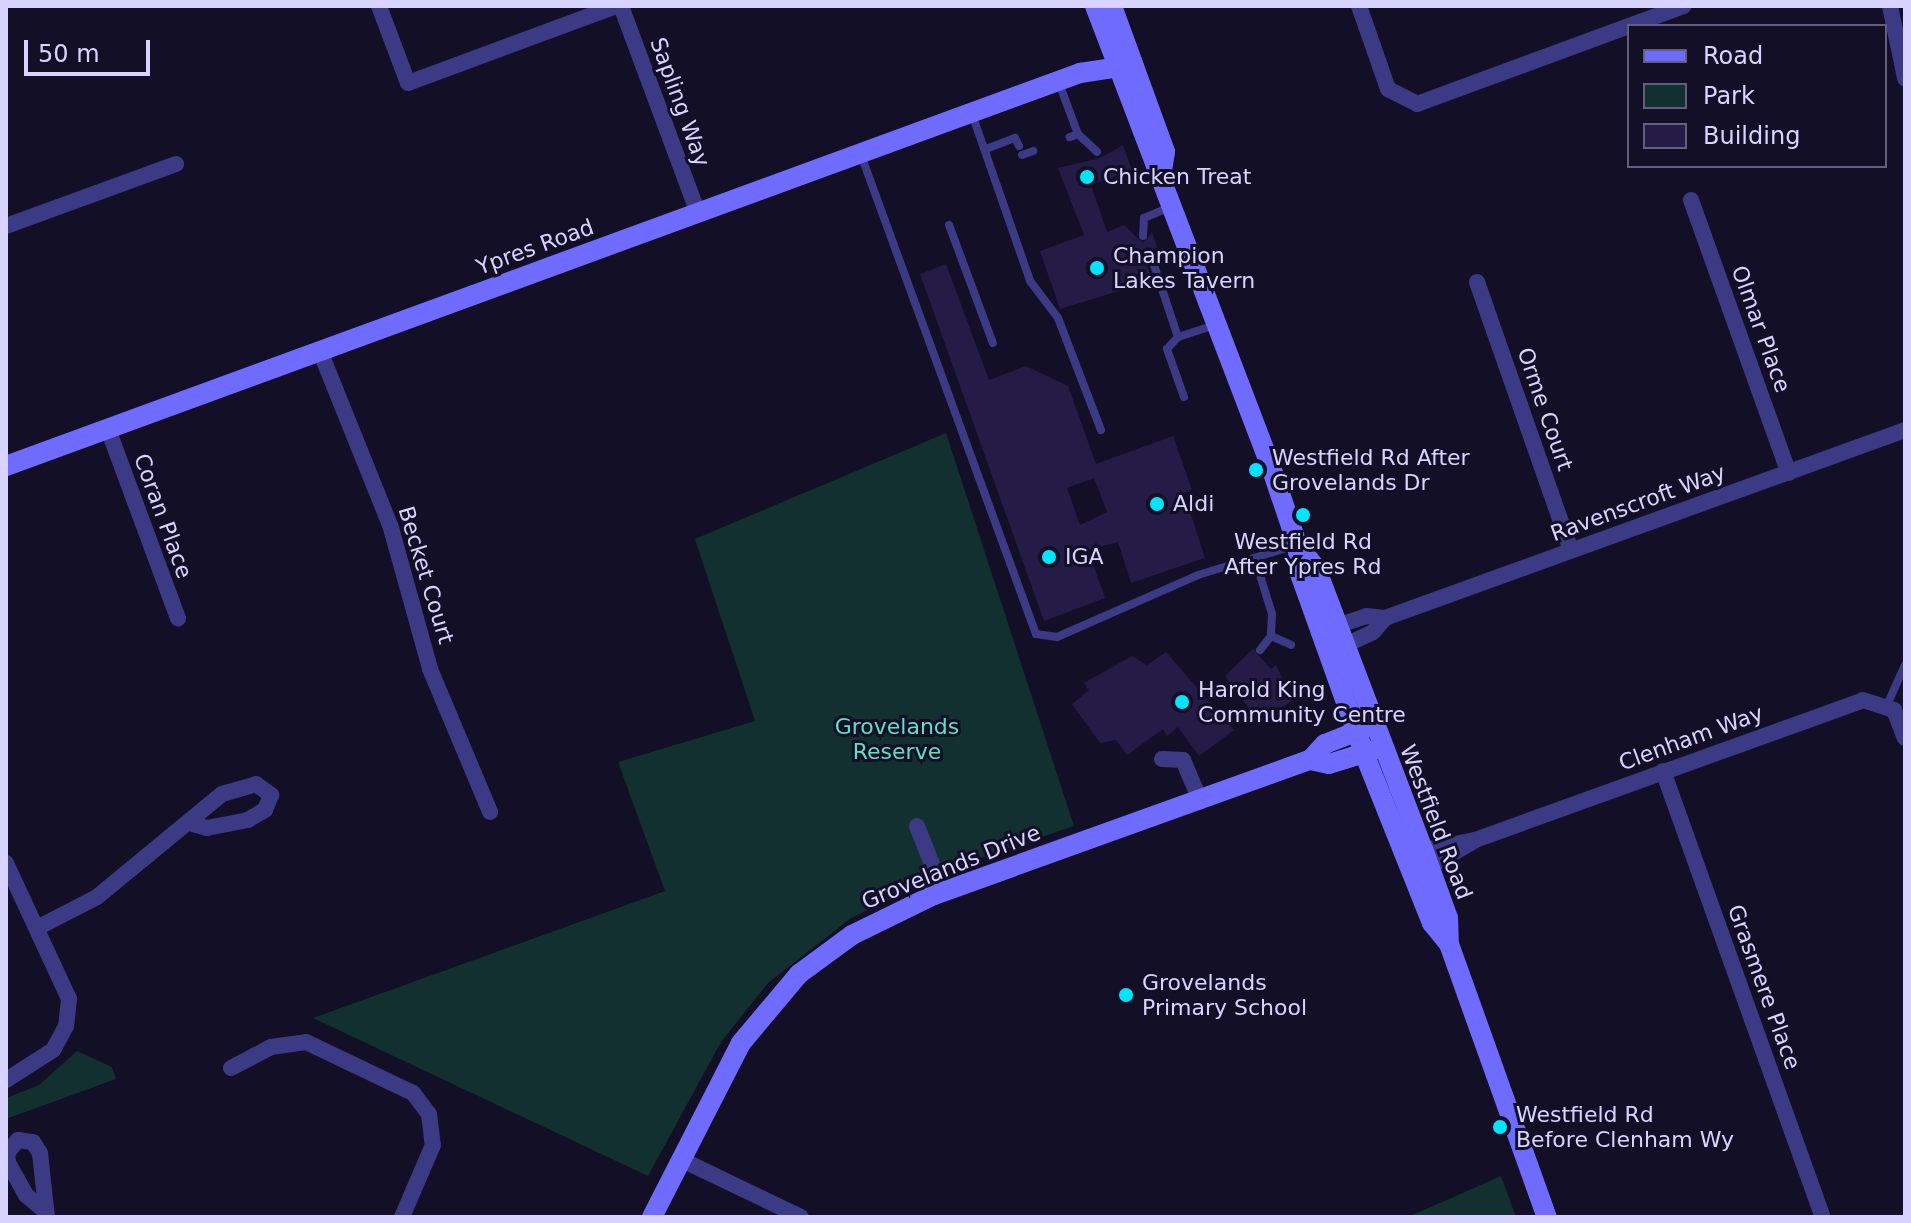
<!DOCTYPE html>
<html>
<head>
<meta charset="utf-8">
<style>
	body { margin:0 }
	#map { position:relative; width:1911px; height:1223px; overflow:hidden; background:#130f26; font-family:"DejaVu Sans",sans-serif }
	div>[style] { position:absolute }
	.green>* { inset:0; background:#12302f }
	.building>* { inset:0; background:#241b47 }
	.lane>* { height:8px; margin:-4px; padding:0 4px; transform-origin:4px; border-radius:4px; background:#3d3a85 }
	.street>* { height:16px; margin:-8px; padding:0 8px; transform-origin:8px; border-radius:8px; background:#3d3a85 }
	.secondary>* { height:20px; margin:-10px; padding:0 10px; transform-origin:10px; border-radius:10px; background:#6f6bff }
	.dots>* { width:22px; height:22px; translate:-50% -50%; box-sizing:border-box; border:4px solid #130f26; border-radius:50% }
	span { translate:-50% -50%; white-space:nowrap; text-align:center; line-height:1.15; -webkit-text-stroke:6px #130f26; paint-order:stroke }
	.street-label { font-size:22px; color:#d9d4ff }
	.poi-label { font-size:22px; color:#d9d4ff }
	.left { translate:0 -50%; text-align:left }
	.park-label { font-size:22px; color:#5fe0c0 }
	.frame { position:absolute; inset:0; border:8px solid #d9d4ff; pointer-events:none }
	.legend { position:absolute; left:1627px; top:24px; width:260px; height:144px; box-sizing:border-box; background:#130f26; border:2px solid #625e7d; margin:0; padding:10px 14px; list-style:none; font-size:24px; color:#d9d4ff }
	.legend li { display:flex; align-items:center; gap:16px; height:40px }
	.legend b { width:40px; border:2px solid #625e7d }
	.scale { position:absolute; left:24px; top:40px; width:126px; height:36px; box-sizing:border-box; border:4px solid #d9d4ff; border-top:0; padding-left:10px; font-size:24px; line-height:28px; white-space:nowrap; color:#d9d4ff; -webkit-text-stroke:6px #130f26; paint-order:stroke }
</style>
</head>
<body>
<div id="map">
	<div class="green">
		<i style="clip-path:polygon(946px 433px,1074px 826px,963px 864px,851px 918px,768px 983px,721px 1042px,648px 1176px,313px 1018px,665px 891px,618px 762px,755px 721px,695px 539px)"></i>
		<i style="clip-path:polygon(77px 1051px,112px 1067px,116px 1079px,6px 1119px,6px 1098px,39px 1085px)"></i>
		<i style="clip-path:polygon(1501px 1176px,1516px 1217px,1408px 1217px)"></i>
	</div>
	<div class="building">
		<i style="clip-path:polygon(1123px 145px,1132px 170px,1091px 185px,1107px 232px,1124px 225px,1143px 243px,1152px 232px,1158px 250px,1147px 247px,1143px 256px,1152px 281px,1060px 309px,1040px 251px,1084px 235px,1058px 168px,1100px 158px)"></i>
		<i style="clip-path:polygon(evenodd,946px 264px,989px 380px,1026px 366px,1068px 386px,1096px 464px,1173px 436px,1192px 490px,1184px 493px,1205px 558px,1131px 583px,1118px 542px,1088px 550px,1105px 598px,1044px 621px,920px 274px,946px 264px,1094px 478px,1107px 512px,1080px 525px,1067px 488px,1094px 478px)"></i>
		<i style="clip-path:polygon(1253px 649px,1271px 669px,1276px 665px,1293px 700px,1260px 724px,1225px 676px)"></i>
		<i style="clip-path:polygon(1166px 652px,1234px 730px,1199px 756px,1178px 727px,1167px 736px,1163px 729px,1127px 755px,1116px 740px,1100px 743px,1072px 704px,1089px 690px,1084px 683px,1132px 656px,1147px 665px)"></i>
	</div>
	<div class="lane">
		<i style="left:1059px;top:83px;width:54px;rotate:69.6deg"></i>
		<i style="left:1078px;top:134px;width:9px;rotate:159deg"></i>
		<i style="left:972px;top:114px;width:177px;rotate:70.8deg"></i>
		<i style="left:1030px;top:281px;width:46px;rotate:52.9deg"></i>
		<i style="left:1058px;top:318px;width:120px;rotate:69deg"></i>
		<i style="left:1078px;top:134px;width:26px;rotate:43deg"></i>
		<i style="left:986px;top:149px;width:31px;rotate:-21deg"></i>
		<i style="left:1015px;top:138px;width:9px;rotate:63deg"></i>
		<i style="left:861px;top:155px;width:510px;rotate:69.93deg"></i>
		<i style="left:1036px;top:634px;width:21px;rotate:8deg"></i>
		<i style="left:1057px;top:637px;width:154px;rotate:-23.7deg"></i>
		<i style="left:1198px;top:575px;width:102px;rotate:-17deg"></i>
		<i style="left:1022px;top:155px;width:12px;rotate:-20deg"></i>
		<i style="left:949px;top:225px;width:126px;rotate:69.6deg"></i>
		<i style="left:1143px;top:236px;width:18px;rotate:-87deg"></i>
		<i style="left:1144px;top:218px;width:28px;rotate:-23deg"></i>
		<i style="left:1150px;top:253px;width:89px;rotate:71.6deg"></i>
		<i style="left:1178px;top:337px;width:16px;rotate:133deg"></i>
		<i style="left:1167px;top:349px;width:51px;rotate:70.5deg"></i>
		<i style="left:1178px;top:337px;width:39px;rotate:-18deg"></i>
		<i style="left:1255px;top:559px;width:58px;rotate:72.8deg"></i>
		<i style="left:1272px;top:614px;width:22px;rotate:93deg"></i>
		<i style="left:1271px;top:636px;width:18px;rotate:128deg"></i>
		<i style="left:1271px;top:636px;width:22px;rotate:24deg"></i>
		<i style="left:1887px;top:705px;width:44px;rotate:-65.8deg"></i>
	</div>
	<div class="street">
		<i style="left:379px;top:6px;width:82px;rotate:69.4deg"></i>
		<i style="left:408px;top:83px;width:222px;rotate:-20.3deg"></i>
		<i style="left:621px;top:6px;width:221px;rotate:69.6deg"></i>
		<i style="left:1359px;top:6px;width:88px;rotate:70.7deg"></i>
		<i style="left:1388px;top:89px;width:33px;rotate:27deg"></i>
		<i style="left:1417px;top:104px;width:284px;rotate:-20.2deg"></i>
		<i style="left:1890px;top:6px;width:74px;rotate:78.2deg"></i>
		<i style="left:1691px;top:200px;width:290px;rotate:70.3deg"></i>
		<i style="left:6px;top:226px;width:181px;rotate:-20deg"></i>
		<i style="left:1477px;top:282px;width:284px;rotate:70.7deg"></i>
		<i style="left:320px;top:351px;width:191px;rotate:68.1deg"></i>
		<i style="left:391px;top:528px;width:146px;rotate:74.5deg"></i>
		<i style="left:430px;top:669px;width:155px;rotate:67.2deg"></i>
		<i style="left:108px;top:429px;width:202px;rotate:69.7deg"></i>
		<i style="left:1330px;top:628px;width:38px;rotate:-18deg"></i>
		<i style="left:1366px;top:616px;width:19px;rotate:6deg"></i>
		<i style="left:1385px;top:618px;width:553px;rotate:-19.88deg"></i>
		<i style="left:1337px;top:649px;width:40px;rotate:-25deg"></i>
		<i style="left:1373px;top:632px;width:18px;rotate:-49deg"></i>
		<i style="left:1162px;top:759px;width:21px;rotate:3deg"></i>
		<i style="left:1183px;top:760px;width:43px;rotate:67deg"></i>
		<i style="left:1663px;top:771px;width:474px;rotate:70.3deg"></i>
		<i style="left:917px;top:826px;width:71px;rotate:68.5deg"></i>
		<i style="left:1414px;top:852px;width:62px;rotate:-11.1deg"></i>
		<i style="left:1475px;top:840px;width:412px;rotate:-19.8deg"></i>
		<i style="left:1863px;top:700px;width:33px;rotate:18deg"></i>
		<i style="left:1894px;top:710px;width:30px;rotate:69deg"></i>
		<i style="left:6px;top:863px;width:150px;rotate:65.1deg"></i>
		<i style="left:69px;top:999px;width:27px;rotate:96deg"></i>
		<i style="left:66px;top:1026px;width:27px;rotate:118deg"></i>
		<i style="left:53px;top:1050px;width:56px;rotate:147.4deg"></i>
		<i style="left:1422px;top:871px;width:60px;rotate:-30deg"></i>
		<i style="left:39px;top:927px;width:65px;rotate:-27.3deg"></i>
		<i style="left:97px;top:897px;width:162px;rotate:-39.5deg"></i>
		<i style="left:222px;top:794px;width:35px;rotate:-16deg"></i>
		<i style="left:256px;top:784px;width:19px;rotate:36deg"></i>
		<i style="left:271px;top:795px;width:16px;rotate:112deg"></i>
		<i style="left:265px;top:810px;width:20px;rotate:150deg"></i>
		<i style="left:248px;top:820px;width:42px;rotate:169deg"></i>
		<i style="left:207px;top:828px;width:18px;rotate:-164deg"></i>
		<i style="left:231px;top:1068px;width:45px;rotate:-27.7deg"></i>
		<i style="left:271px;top:1047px;width:35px;rotate:-8deg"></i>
		<i style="left:306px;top:1042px;width:119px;rotate:25.5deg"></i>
		<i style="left:413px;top:1093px;width:26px;rotate:53deg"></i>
		<i style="left:429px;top:1114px;width:31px;rotate:83deg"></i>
		<i style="left:433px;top:1145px;width:78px;rotate:113.3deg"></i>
		<i style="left:680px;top:1159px;width:134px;rotate:25.6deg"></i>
		<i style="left:45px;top:1211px;width:25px;rotate:-140deg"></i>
		<i style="left:26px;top:1195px;width:38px;rotate:-119deg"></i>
		<i style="left:8px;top:1162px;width:9px;rotate:-96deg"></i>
		<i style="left:7px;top:1153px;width:17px;rotate:-50deg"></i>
		<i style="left:18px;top:1140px;width:15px;rotate:8deg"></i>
		<i style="left:33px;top:1142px;width:13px;rotate:58deg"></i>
		<i style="left:40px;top:1153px;width:64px;rotate:83.8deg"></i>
	</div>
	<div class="secondary">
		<i style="left:1095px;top:6px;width:493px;rotate:69.1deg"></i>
		<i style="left:1271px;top:467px;width:81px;rotate:71.3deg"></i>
		<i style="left:1297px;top:544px;width:30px;rotate:84deg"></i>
		<i style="left:1300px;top:574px;width:190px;rotate:70.3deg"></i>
		<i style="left:1364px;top:753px;width:183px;rotate:68.2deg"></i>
		<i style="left:1432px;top:923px;width:27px;rotate:51deg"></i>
		<i style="left:1112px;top:6px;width:155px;rotate:70deg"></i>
		<i style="left:1165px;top:152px;width:20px;rotate:99deg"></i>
		<i style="left:6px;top:466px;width:1144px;rotate:-20.1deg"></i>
		<i style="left:1080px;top:73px;width:54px;rotate:-8.6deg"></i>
		<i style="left:1297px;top:544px;width:31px;rotate:52deg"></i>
		<i style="left:1316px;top:568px;width:301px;rotate:69.2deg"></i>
		<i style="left:1423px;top:849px;width:73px;rotate:70.1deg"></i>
		<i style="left:1448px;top:918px;width:26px;rotate:88deg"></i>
		<i style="left:1449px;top:944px;width:290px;rotate:70.3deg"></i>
		<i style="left:1310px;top:760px;width:19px;rotate:12deg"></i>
		<i style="left:1329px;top:764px;width:47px;rotate:-17.3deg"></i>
		<i style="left:652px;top:1217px;width:195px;rotate:-62.9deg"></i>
		<i style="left:741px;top:1043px;width:90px;rotate:-50deg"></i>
		<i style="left:799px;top:974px;width:66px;rotate:-36.3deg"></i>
		<i style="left:852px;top:935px;width:91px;rotate:-26deg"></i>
		<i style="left:934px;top:895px;width:400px;rotate:-19.8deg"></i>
		<i style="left:1310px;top:760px;width:22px;rotate:-47deg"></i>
		<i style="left:1325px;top:744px;width:52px;rotate:-21.6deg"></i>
	</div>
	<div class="dots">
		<i style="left:1087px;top:177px;background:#00e5ff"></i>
		<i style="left:1097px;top:268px;background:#00e5ff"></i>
		<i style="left:1256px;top:470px;background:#00e5ff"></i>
		<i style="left:1157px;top:504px;background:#00e5ff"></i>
		<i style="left:1303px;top:515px;background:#00e5ff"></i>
		<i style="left:1049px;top:557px;background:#00e5ff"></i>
		<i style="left:1182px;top:702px;background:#00e5ff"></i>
		<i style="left:1126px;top:995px;background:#00e5ff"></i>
		<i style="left:1500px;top:1127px;background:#00e5ff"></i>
	</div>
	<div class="street-label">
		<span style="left:680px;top:102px;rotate:70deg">Sapling Way</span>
		<span style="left:535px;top:247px;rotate:-20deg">Ypres Road</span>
		<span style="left:1761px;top:329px;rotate:70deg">Olmar Place</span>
		<span style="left:1545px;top:409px;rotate:71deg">Orme Court</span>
		<span style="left:1638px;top:503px;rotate:-20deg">Ravenscroft Way</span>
		<span style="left:163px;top:516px;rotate:70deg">Coran Place</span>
		<span style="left:426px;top:575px;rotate:73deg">Becket Court</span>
		<span style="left:1691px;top:738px;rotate:-20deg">Clenham Way</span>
		<span style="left:1436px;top:822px;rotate:69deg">Westfield Road</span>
		<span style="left:951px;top:867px;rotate:-22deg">Grovelands Drive</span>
		<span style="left:1764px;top:987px;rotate:70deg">Grasmere Place</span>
	</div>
	<div class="poi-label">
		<span class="left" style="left:1103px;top:177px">Chicken Treat</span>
		<span class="left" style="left:1113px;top:268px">Champion<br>Lakes Tavern</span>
		<span class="left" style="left:1272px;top:470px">Westfield Rd After<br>Grovelands Dr</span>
		<span class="left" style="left:1173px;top:504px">Aldi</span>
		<span style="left:1303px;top:554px">Westfield Rd<br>After Ypres Rd</span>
		<span class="left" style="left:1065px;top:557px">IGA</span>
		<span class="left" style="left:1198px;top:702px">Harold King<br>Community Centre</span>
		<span class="left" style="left:1142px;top:995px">Grovelands<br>Primary School</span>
		<span class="left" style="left:1516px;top:1127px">Westfield Rd<br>Before Clenham Wy</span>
	</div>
	<div class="park-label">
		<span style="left:897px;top:739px">Grovelands<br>Reserve</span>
	</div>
	<div class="frame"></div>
	<ul class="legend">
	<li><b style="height:10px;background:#6f6bff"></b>Road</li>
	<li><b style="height:22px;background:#12302f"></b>Park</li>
	<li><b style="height:22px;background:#241b47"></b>Building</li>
	</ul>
	<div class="scale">50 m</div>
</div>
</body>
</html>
